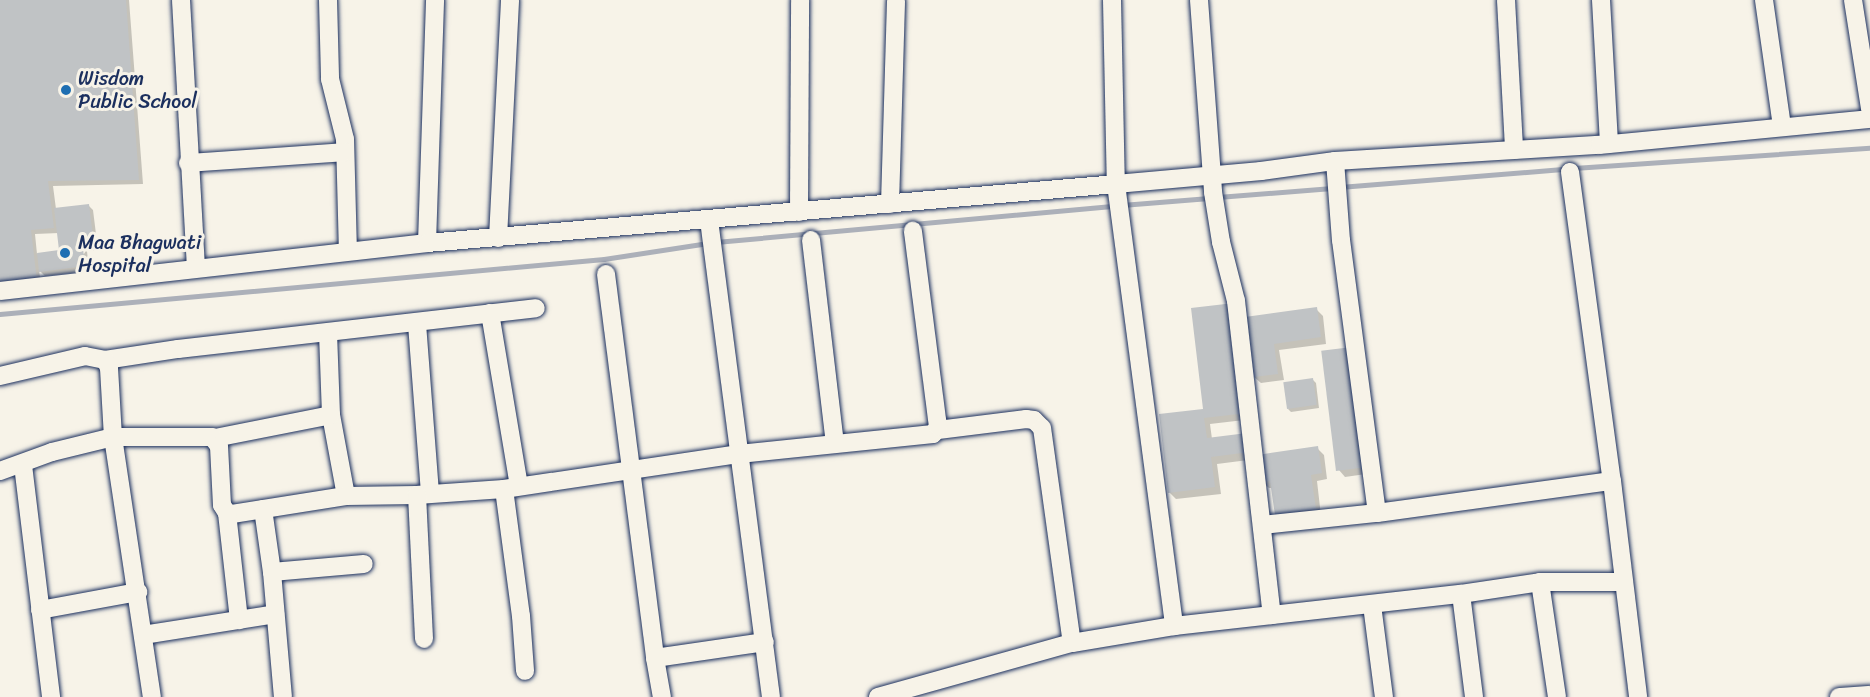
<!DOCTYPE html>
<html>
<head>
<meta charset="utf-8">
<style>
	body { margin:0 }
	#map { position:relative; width:1870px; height:697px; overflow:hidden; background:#f7f3e8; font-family:Sriracha,sans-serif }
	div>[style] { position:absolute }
	.shadow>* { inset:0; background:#0003 }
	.stream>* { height:4.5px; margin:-2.25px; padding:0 2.25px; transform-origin:2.25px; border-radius:2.25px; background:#acb0b9 }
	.building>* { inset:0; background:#c0c3c5; transform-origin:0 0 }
	.roads { filter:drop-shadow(0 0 2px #1b2f5e) drop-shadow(0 0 2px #1b2f5e) }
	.minor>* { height:18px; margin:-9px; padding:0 9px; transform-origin:9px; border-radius:9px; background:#f7f3e8 }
	.dots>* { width:16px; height:16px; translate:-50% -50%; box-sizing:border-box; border:3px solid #f7f3e8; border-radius:50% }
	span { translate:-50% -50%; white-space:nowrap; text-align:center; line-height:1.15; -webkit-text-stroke:6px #f7f3e8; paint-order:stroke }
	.poi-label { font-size:20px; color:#1b2f5e }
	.left { translate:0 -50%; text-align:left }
</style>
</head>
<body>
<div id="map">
	<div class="shadow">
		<i style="clip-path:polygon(evenodd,0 0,129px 0,143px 184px,53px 186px,56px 209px,88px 205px,93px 210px,98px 250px,87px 251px,89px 271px,45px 276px,39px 270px,41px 285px,0 287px,0 0,59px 233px,61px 252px,37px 254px,35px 234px,59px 233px)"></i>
		<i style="clip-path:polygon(1316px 309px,1323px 316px,1326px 344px,1279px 350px,1284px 380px,1261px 383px,1254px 377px,1247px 319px)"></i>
		<i style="clip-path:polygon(1192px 310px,1253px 419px,1210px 424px,1212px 439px,1247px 434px,1256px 459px,1217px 464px,1221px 494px,1176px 499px,1169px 492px,1204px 410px)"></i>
		<i style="clip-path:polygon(1323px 352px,1373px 473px,1345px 477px,1339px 470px)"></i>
		<i style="clip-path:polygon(1313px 380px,1316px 383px,1319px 408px,1291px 412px,1288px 409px)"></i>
		<i style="clip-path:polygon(1317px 448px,1324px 455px,1327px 479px,1317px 481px,1321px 516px,1283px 521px,1273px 488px,1269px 488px,1262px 482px)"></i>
	</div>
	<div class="stream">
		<i style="left:1574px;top:168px;width:297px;rotate:-3.9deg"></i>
		<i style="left:1340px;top:187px;width:226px;rotate:-4.6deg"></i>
		<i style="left:1218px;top:197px;width:114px;rotate:-4.5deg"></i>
		<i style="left:1122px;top:205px;width:87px;rotate:-4.6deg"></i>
		<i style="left:716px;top:242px;width:400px;rotate:-5.2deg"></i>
		<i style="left:0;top:314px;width:606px;rotate:-5.2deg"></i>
		<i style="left:604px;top:259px;width:105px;rotate:-8.7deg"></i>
	</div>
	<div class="building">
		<i style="clip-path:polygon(0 0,126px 0,139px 180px,48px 181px,54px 228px,31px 230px,37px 281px,0 282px)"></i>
		<i style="clip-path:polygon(89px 204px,94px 245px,83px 246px,85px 266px,39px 272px,37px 253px,59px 250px,54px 208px)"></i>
		<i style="clip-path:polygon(1234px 303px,1247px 413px,1204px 418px,1207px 438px,1247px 433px,1250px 452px,1211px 457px,1215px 487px,1168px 493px,1159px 414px,1203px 409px,1191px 308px)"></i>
		<i style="clip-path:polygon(1317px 307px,1321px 337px,1274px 344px,1278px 374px,1253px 377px,1245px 317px)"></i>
		<i style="left:1352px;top:347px;width:121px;height:31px;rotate:83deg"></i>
		<i style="left:1313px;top:378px;width:27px;height:30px;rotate:82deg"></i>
		<i style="clip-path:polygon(1318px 446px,1322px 473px,1311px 475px,1316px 509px,1275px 515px,1270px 481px,1261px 482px,1257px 455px)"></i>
	</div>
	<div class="roads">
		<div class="minor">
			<i style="left:181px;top:0;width:267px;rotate:86.8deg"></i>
			<i style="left:328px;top:0;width:79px;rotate:88.5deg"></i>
			<i style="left:330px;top:79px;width:62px;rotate:76deg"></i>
			<i style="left:345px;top:139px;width:111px;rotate:88.5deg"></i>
			<i style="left:1112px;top:0;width:184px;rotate:88.8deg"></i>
			<i style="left:1116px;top:184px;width:446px;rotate:82.5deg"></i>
			<i style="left:1199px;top:0;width:193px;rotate:85.8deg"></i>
			<i style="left:1213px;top:192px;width:51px;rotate:80.9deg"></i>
			<i style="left:1221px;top:242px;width:61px;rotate:75.7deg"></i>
			<i style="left:1236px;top:301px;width:316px;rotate:83.5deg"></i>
			<i style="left:1506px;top:0;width:150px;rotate:86.9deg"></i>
			<i style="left:1601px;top:0;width:144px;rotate:86.8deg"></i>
			<i style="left:1764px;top:0;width:128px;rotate:81.9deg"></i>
			<i style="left:1853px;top:0;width:110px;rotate:81.1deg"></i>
			<i style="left:1335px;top:161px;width:79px;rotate:85.7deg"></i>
			<i style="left:1341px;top:240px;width:275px;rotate:82.5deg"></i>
			<i style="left:188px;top:163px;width:157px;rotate:-4deg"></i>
			<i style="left:1570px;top:172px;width:312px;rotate:82.3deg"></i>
			<i style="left:1612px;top:481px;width:218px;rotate:83.1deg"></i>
			<i style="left:890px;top:204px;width:203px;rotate:-88.3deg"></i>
			<i style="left:799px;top:212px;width:212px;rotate:-89.7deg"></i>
			<i style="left:709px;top:220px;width:481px;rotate:82.6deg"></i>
			<i style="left:498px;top:238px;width:238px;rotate:-87.1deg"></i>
			<i style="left:811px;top:240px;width:205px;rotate:83.3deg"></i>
			<i style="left:427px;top:243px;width:243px;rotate:-88.1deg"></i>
			<i style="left:606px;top:274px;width:387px;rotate:82.7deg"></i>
			<i style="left:655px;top:658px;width:111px;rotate:-8.3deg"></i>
			<i style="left:0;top:291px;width:430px;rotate:-6.4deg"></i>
			<i style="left:427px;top:243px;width:692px;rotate:-4.89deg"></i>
			<i style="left:1116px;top:184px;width:146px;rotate:-5.1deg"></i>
			<i style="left:1261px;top:171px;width:75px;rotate:-7.7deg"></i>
			<i style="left:1335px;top:161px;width:265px;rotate:-3.5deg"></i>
			<i style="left:1600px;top:145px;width:271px;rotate:-5.5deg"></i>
			<i style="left:490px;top:313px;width:175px;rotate:80.5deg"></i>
			<i style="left:417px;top:324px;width:169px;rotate:85.6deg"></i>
			<i style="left:328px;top:333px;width:82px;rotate:87.9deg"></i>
			<i style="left:331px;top:415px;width:82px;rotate:79.5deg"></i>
			<i style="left:105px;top:360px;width:74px;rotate:-8.6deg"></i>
			<i style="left:178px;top:349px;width:360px;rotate:-6.5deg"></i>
			<i style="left:0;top:376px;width:87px;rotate:-13.2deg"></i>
			<i style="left:85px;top:356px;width:20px;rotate:11deg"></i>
			<i style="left:105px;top:360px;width:9px;rotate:63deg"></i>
			<i style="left:109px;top:368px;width:69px;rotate:86.7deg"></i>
			<i style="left:113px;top:437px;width:263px;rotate:81.5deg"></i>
			<i style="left:938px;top:430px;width:89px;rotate:-7.1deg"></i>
			<i style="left:1026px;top:419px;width:8px;rotate:7deg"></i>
			<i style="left:1034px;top:420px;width:11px;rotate:45deg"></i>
			<i style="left:1042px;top:428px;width:217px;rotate:82.1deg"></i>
			<i style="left:215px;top:438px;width:118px;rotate:-11.2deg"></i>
			<i style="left:23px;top:465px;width:234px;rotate:83.1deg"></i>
			<i style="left:0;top:471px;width:55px;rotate:-20.1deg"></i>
			<i style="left:52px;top:452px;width:63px;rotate:-13.8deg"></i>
			<i style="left:113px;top:437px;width:99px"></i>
			<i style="left:212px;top:437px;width:11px;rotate:52deg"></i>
			<i style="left:219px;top:446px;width:59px;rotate:87.1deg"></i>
			<i style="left:222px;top:505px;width:9px;rotate:58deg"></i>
			<i style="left:227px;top:513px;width:5px;rotate:11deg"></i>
			<i style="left:232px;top:514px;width:115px;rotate:-9deg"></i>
			<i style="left:346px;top:496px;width:71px;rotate:-0.8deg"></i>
			<i style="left:417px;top:495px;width:87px;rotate:-3.9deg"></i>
			<i style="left:504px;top:489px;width:238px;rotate:-8.5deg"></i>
			<i style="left:739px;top:454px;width:195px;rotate:-5.9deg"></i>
			<i style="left:933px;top:434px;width:9px;rotate:-54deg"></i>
			<i style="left:938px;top:427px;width:198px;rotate:-97.3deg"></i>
			<i style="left:504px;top:489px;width:128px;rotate:82.4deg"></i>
			<i style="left:521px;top:616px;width:55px;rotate:85.8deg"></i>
			<i style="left:417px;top:495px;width:144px;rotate:87.2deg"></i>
			<i style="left:263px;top:509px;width:64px;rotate:81.9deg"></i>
			<i style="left:272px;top:572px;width:92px;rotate:-5deg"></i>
			<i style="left:227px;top:513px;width:108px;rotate:83.6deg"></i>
			<i style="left:1262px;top:525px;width:116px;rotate:-6deg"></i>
			<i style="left:1377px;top:513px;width:237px;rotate:-7.8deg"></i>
			<i style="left:272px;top:572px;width:125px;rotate:85deg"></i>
			<i style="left:1540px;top:582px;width:116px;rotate:81.6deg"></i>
			<i style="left:1461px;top:594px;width:104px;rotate:82.8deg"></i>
			<i style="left:1372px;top:605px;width:93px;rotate:82.6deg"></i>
			<i style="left:40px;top:610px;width:100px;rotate:-10.4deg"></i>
			<i style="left:143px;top:635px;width:134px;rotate:-9deg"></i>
			<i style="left:655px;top:658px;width:40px;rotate:80deg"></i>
			<i style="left:878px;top:697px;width:201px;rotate:-15.6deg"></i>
			<i style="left:1072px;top:643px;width:103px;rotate:-9.5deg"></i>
			<i style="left:1174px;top:626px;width:289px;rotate:-6.4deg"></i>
			<i style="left:1461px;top:594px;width:80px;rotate:-8.6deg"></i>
			<i style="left:1540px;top:582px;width:83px"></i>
			<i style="left:1839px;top:697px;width:31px;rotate:-4deg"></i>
		</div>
	</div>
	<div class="dots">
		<i style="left:66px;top:90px;background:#1f6fb2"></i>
		<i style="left:65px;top:253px;background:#1f6fb2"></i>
	</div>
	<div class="poi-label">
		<span class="left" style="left:78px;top:90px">Wisdom<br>Public School</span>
		<span class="left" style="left:78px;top:254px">Maa Bhagwati<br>Hospital</span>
	</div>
</div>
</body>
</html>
